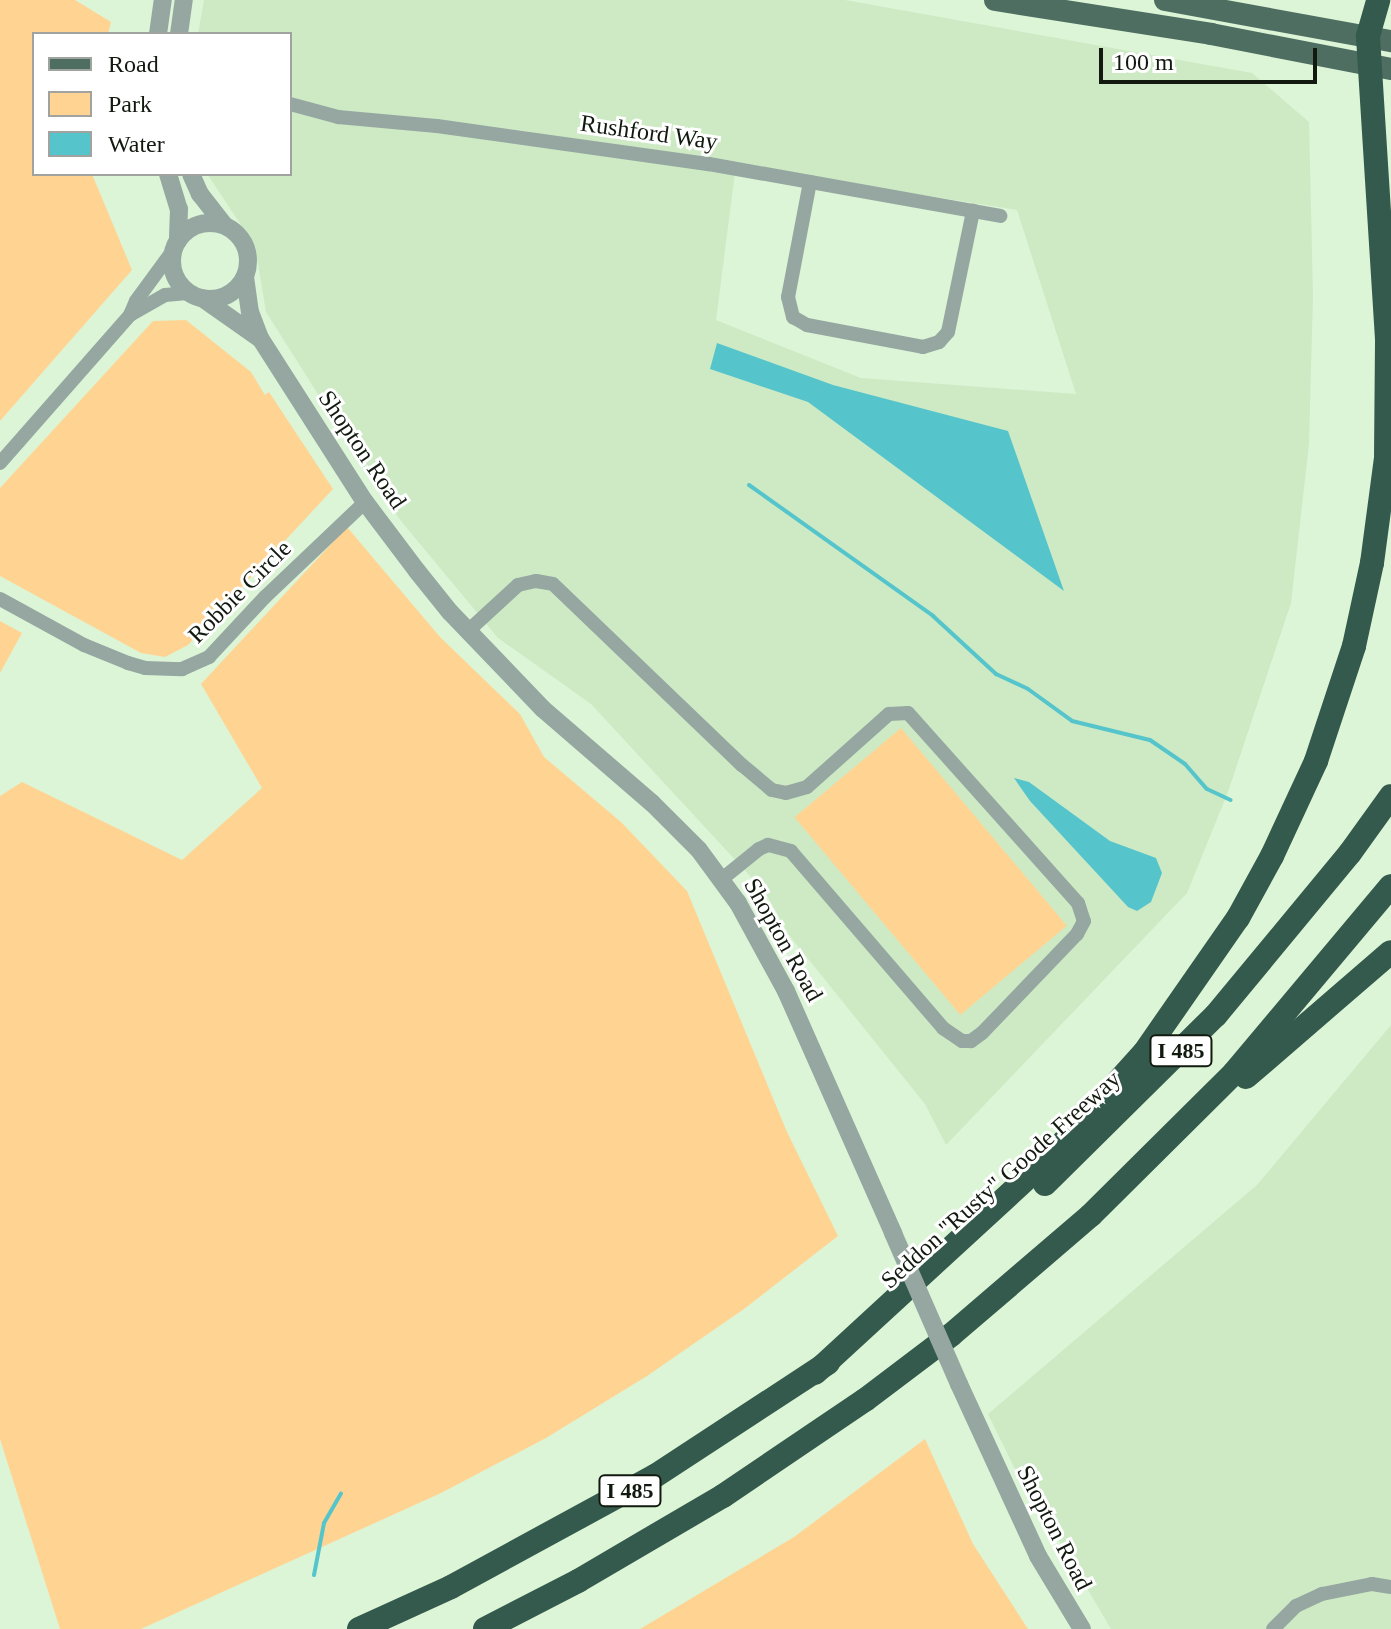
<!DOCTYPE html>
<html>
<head>
<meta charset="utf-8">
<style>
	body { margin:0 }
	#map { position:relative; width:1391px; height:1629px; overflow:hidden; background:#dcf5d6; font-family:"Times New Roman",serif }
	div>[style] { position:absolute }
	.built>* { inset:0; background:#cdeac5 }
	.green>* { inset:0; background:#ffd493; transform-origin:0 0 }
	.water>* { inset:0; background:#56c5cb }
	.stream>* { height:4px; margin:-2px; padding:0 2px; transform-origin:2px; border-radius:2px; background:#56c5cb }
	.minor>* { height:14px; margin:-7px; padding:0 7px; transform-origin:7px; border-radius:7px; background:#96a7a1 }
	.tertiary>* { height:18px; margin:-9px; padding:0 9px; transform-origin:9px; border-radius:9px; background:#96a7a1 }
	.tertiary>.ring { margin:-9px; padding:0; box-sizing:content-box; background:none; border:18px solid #96a7a1; border-radius:50% }
	.primary>* { height:22px; margin:-11px; padding:0 11px; transform-origin:11px; border-radius:11px; background:#4f6e62 }
	.motorway>* { height:24px; margin:-12px; padding:0 12px; transform-origin:12px; border-radius:12px; background:#345a4d }
	.tertiary-bridge>* { height:18px; margin:-9px; padding:0 9px; transform-origin:9px; border-radius:9px; background:#96a7a1 }
	span { translate:-50% -50%; white-space:nowrap; text-align:center; line-height:1.15; -webkit-text-stroke:6px #fff; paint-order:stroke }
	.shield-label span { padding:2px 6px; background:#fff; border:2px solid; border-radius:6px; -webkit-text-stroke-width:0 }
	.shield-label { font-size:22px; color:#121a0f; font-weight:700 }
	.street-label { font-size:24px; color:#121a0f }
	.legend { position:absolute; left:32px; top:32px; width:260px; height:144px; box-sizing:border-box; background:#fff; border:2px solid #a0a39f; margin:0; padding:10px 14px; list-style:none; font-size:24px; color:#121a0f }
	.legend li { display:flex; align-items:center; gap:16px; height:40px }
	.legend b { width:40px; border:2px solid #a0a39f }
	.scale { position:absolute; left:1099px; top:48px; width:218px; height:36px; box-sizing:border-box; border:4px solid #121a0f; border-top:0; padding-left:10px; font-size:24px; line-height:28px; white-space:nowrap; color:#121a0f; -webkit-text-stroke:6px #fff; paint-order:stroke }
</style>
</head>
<body>
<div id="map">
	<div class="built">
		<i style="clip-path:polygon(evenodd,204px 0,845px 0,1252px 73px,1309px 122px,1313px 296px,1309px 444px,1291px 603px,1228px 792px,1187px 893px,946px 1145px,925px 1104px,789px 935px,765px 892px,591px 704px,498px 638px,401px 521px,354px 451px,266px 312px,255px 246px,207px 174px,290px 174px,290px 34px,198px 34px,204px 0,736px 165px,1017px 210px,1076px 394px,861px 378px,716px 320px,736px 165px)"></i>
		<i style="clip-path:polygon(1391px 1025px,1391px 1629px,1111px 1629px,1055px 1534px,1033px 1506px,988px 1414px,1257px 1185px)"></i>
	</div>
	<div class="green">
		<i style="clip-path:polygon(0 0,75px 0,111px 22px,108px 34px,34px 34px,34px 174px,92px 174px,132px 270px,0 421px)"></i>
		<i style="clip-path:polygon(186px 320px,251px 372px,265px 395px,269px 392px,333px 489px,188px 645px,165px 657px,141px 653px,0 576px,0 488px,153px 321px)"></i>
		<i style="clip-path:polygon(347px 527px,440px 637px,520px 714px,544px 757px,621px 822px,687px 891px,787px 1132px,838px 1236px,744px 1309px,647px 1376px,546px 1438px,441px 1493px,141px 1629px,60px 1629px,0 1439px,0 796px,22px 782px,182px 860px,262px 788px,201px 684px)"></i>
		<i style="clip-path:polygon(0 621px,22px 633px,0 673px)"></i>
		<i style="left:901px;top:728px;width:258px;height:139px;rotate:50deg"></i>
		<i style="clip-path:polygon(925px 1439px,973px 1544px,1028px 1629px,640px 1629px,794px 1537px)"></i>
	</div>
	<div class="water">
		<i style="clip-path:polygon(717px 343px,833px 385px,1008px 431px,1064px 591px,808px 402px,710px 369px)"></i>
		<i style="clip-path:polygon(1014px 778px,1029px 782px,1110px 841px,1156px 858px,1162px 873px,1151px 902px,1137px 911px,1128px 907px,1030px 801px)"></i>
	</div>
	<div class="stream">
		<i style="left:749px;top:485px;width:226px;rotate:35.4deg"></i>
		<i style="left:933px;top:616px;width:86px;rotate:42.6deg"></i>
		<i style="left:996px;top:674px;width:35px;rotate:25deg"></i>
		<i style="left:1028px;top:689px;width:54px;rotate:36deg"></i>
		<i style="left:1072px;top:721px;width:80px;rotate:13.7deg"></i>
		<i style="left:1150px;top:740px;width:42px;rotate:34.4deg"></i>
		<i style="left:1185px;top:764px;width:33px;rotate:49deg"></i>
		<i style="left:1207px;top:789px;width:26px;rotate:25deg"></i>
		<i style="left:314px;top:1575px;width:53px;rotate:-79.1deg"></i>
		<i style="left:324px;top:1523px;width:34px;rotate:-60deg"></i>
	</div>
	<div class="minor">
		<i style="left:290px;top:104px;width:50px;rotate:15.2deg"></i>
		<i style="left:338px;top:117px;width:99px;rotate:5.2deg"></i>
		<i style="left:437px;top:126px;width:275px;rotate:8deg"></i>
		<i style="left:709px;top:164px;width:296px;rotate:10.1deg"></i>
		<i style="left:810px;top:182px;width:117px;rotate:100.8deg"></i>
		<i style="left:788px;top:297px;width:21px;rotate:76deg"></i>
		<i style="left:793px;top:317px;width:16px;rotate:30deg"></i>
		<i style="left:807px;top:325px;width:118px;rotate:10.7deg"></i>
		<i style="left:923px;top:347px;width:17px;rotate:-17deg"></i>
		<i style="left:939px;top:342px;width:13px;rotate:-48deg"></i>
		<i style="left:948px;top:332px;width:124px;rotate:-78.3deg"></i>
		<i style="left:130px;top:315px;width:40px;rotate:-29.7deg"></i>
		<i style="left:165px;top:295px;width:25px;rotate:-5deg"></i>
		<i style="left:0;top:463px;width:197px;rotate:-48.7deg"></i>
		<i style="left:130px;top:315px;width:15px;rotate:-67deg"></i>
		<i style="left:136px;top:301px;width:64px;rotate:-53.8deg"></i>
		<i style="left:0;top:599px;width:96px;rotate:28.7deg"></i>
		<i style="left:84px;top:645px;width:48px;rotate:22.2deg"></i>
		<i style="left:128px;top:663px;width:18px;rotate:16deg"></i>
		<i style="left:145px;top:668px;width:37px;rotate:2deg"></i>
		<i style="left:182px;top:669px;width:30px;rotate:-24deg"></i>
		<i style="left:209px;top:657px;width:82px;rotate:-47deg"></i>
		<i style="left:265px;top:597px;width:138px;rotate:-43.5deg"></i>
		<i style="left:468px;top:631px;width:68px;rotate:-42.6deg"></i>
		<i style="left:518px;top:585px;width:18px;rotate:-13deg"></i>
		<i style="left:536px;top:581px;width:17px;rotate:10deg"></i>
		<i style="left:553px;top:584px;width:262px;rotate:43.8deg"></i>
		<i style="left:742px;top:765px;width:39px;rotate:40deg"></i>
		<i style="left:772px;top:790px;width:14px;rotate:12deg"></i>
		<i style="left:786px;top:793px;width:22px;rotate:-16deg"></i>
		<i style="left:807px;top:787px;width:110px;rotate:-41.7deg"></i>
		<i style="left:889px;top:714px;width:19px;rotate:-3deg"></i>
		<i style="left:908px;top:713px;width:255px;rotate:48.2deg"></i>
		<i style="left:1078px;top:903px;width:19px;rotate:72deg"></i>
		<i style="left:1084px;top:921px;width:15px;rotate:118deg"></i>
		<i style="left:1077px;top:934px;width:137px;rotate:133.8deg"></i>
		<i style="left:982px;top:1033px;width:14px;rotate:144deg"></i>
		<i style="left:971px;top:1041px;width:9px;rotate:180deg"></i>
		<i style="left:962px;top:1041px;width:23px;rotate:-146deg"></i>
		<i style="left:943px;top:1028px;width:233px;rotate:-130.7deg"></i>
		<i style="left:791px;top:851px;width:24px;rotate:-165deg"></i>
		<i style="left:768px;top:845px;width:10px;rotate:156deg"></i>
		<i style="left:759px;top:849px;width:48px;rotate:141deg"></i>
		<i style="left:1273px;top:1629px;width:33px;rotate:-45deg"></i>
		<i style="left:1296px;top:1606px;width:29px;rotate:-25deg"></i>
		<i style="left:1322px;top:1594px;width:51px;rotate:-11.3deg"></i>
		<i style="left:1372px;top:1584px;width:19px;rotate:9deg"></i>
	</div>
	<div class="tertiary">
		<i style="left:158px;top:34px;width:34px;rotate:-82deg"></i>
		<i style="left:179px;top:34px;width:34px;rotate:-82deg"></i>
		<i style="left:168px;top:174px;width:37px;rotate:73deg"></i>
		<i style="left:179px;top:209px;width:32px;rotate:92deg"></i>
		<i style="left:191px;top:174px;width:22px;rotate:66deg"></i>
		<i style="left:200px;top:194px;width:39px;rotate:52deg"></i>
		<i class="ring" style="left:172px;top:223px;width:58px;height:58px"></i>
		<i style="left:245px;top:277px;width:35px;rotate:82deg"></i>
		<i style="left:250px;top:312px;width:28px;rotate:69deg"></i>
		<i style="left:260px;top:338px;width:195px;rotate:57.4deg"></i>
		<i style="left:365px;top:502px;width:86px;rotate:53deg"></i>
		<i style="left:417px;top:571px;width:53px;rotate:51.2deg"></i>
		<i style="left:450px;top:612px;width:134px;rotate:46.2deg"></i>
		<i style="left:543px;top:709px;width:144px;rotate:40.8deg"></i>
		<i style="left:652px;top:803px;width:66px;rotate:45deg"></i>
		<i style="left:699px;top:850px;width:66px;rotate:53.7deg"></i>
		<i style="left:738px;top:903px;width:100px;rotate:61.4deg"></i>
		<i style="left:786px;top:991px;width:265px;rotate:66.1deg"></i>
		<i style="left:202px;top:298px;width:70px;rotate:35.1deg"></i>
		<i style="left:959px;top:1384px;width:189px;rotate:65.3deg"></i>
		<i style="left:1038px;top:1556px;width:85px;rotate:58.9deg"></i>
	</div>
	<div class="primary">
		<i style="left:995px;top:0;width:219px;rotate:8.9deg"></i>
		<i style="left:1211px;top:34px;width:183px;rotate:11deg"></i>
		<i style="left:1165px;top:0;width:230px;rotate:10.3deg"></i>
	</div>
	<div class="motorway">
		<i style="left:1246px;top:1077px;width:191px;rotate:-40.8deg"></i>
		<i style="left:1045px;top:1184px;width:240px;rotate:-44.7deg"></i>
		<i style="left:1216px;top:1015px;width:210px;rotate:-50.4deg"></i>
		<i style="left:1350px;top:853px;width:70px;rotate:-54.3deg"></i>
		<i style="left:815px;top:1373px;width:318px;rotate:-42.6deg"></i>
		<i style="left:1049px;top:1158px;width:142px;rotate:-47.9deg"></i>
		<i style="left:1144px;top:1053px;width:165px;rotate:-55.2deg"></i>
		<i style="left:1238px;top:918px;width:71px;rotate:-61.3deg"></i>
		<i style="left:1272px;top:856px;width:105px;rotate:-65.1deg"></i>
		<i style="left:1316px;top:761px;width:121px;rotate:-71.7deg"></i>
		<i style="left:1354px;top:646px;width:85px;rotate:-77.8deg"></i>
		<i style="left:1372px;top:563px;width:106px;rotate:-82.4deg"></i>
		<i style="left:1386px;top:458px;width:119px;rotate:-89.5deg"></i>
		<i style="left:1387px;top:339px;width:304px;rotate:-93.6deg"></i>
		<i style="left:1368px;top:36px;width:37px;rotate:-74deg"></i>
		<i style="left:359px;top:1629px;width:101px;rotate:-24.5deg"></i>
		<i style="left:451px;top:1587px;width:232px;rotate:-28.6deg"></i>
		<i style="left:655px;top:1476px;width:207px;rotate:-33.2deg"></i>
		<i style="left:485px;top:1629px;width:105px;rotate:-27.3deg"></i>
		<i style="left:578px;top:1581px;width:168px;rotate:-30.4deg"></i>
		<i style="left:723px;top:1496px;width:171px;rotate:-34.1deg"></i>
		<i style="left:865px;top:1400px;width:108px;rotate:-37.1deg"></i>
		<i style="left:951px;top:1335px;width:184px;rotate:-40.6deg"></i>
		<i style="left:1091px;top:1215px;width:202px;rotate:-44.8deg"></i>
		<i style="left:1234px;top:1073px;width:244px;rotate:-50deg"></i>
	</div>
	<div class="tertiary-bridge">
		<i style="left:893px;top:1233px;width:165px;rotate:66.4deg"></i>
	</div>
	<div class="shield-label">
		<span style="left:1181px;top:1051px">I 485</span>
		<span style="left:630px;top:1491px">I 485</span>
	</div>
	<div class="street-label">
		<span style="left:649px;top:133px;rotate:8deg">Rushford Way</span>
		<span style="left:362px;top:450px;rotate:56deg">Shopton Road</span>
		<span style="left:240px;top:592px;rotate:-45deg">Robbie Circle</span>
		<span style="left:783px;top:940px;rotate:61deg">Shopton Road</span>
		<span style="left:1001px;top:1180px;rotate:-42deg">Seddon "Rusty" Goode Freeway</span>
		<span style="left:1054px;top:1528px;rotate:63deg">Shopton Road</span>
	</div>
	<ul class="legend">
	<li><b style="height:10px;background:#4f6e62"></b>Road</li>
	<li><b style="height:22px;background:#ffd493"></b>Park</li>
	<li><b style="height:22px;background:#56c5cb"></b>Water</li>
	</ul>
	<div class="scale">100 m</div>
</div>
</body>
</html>
